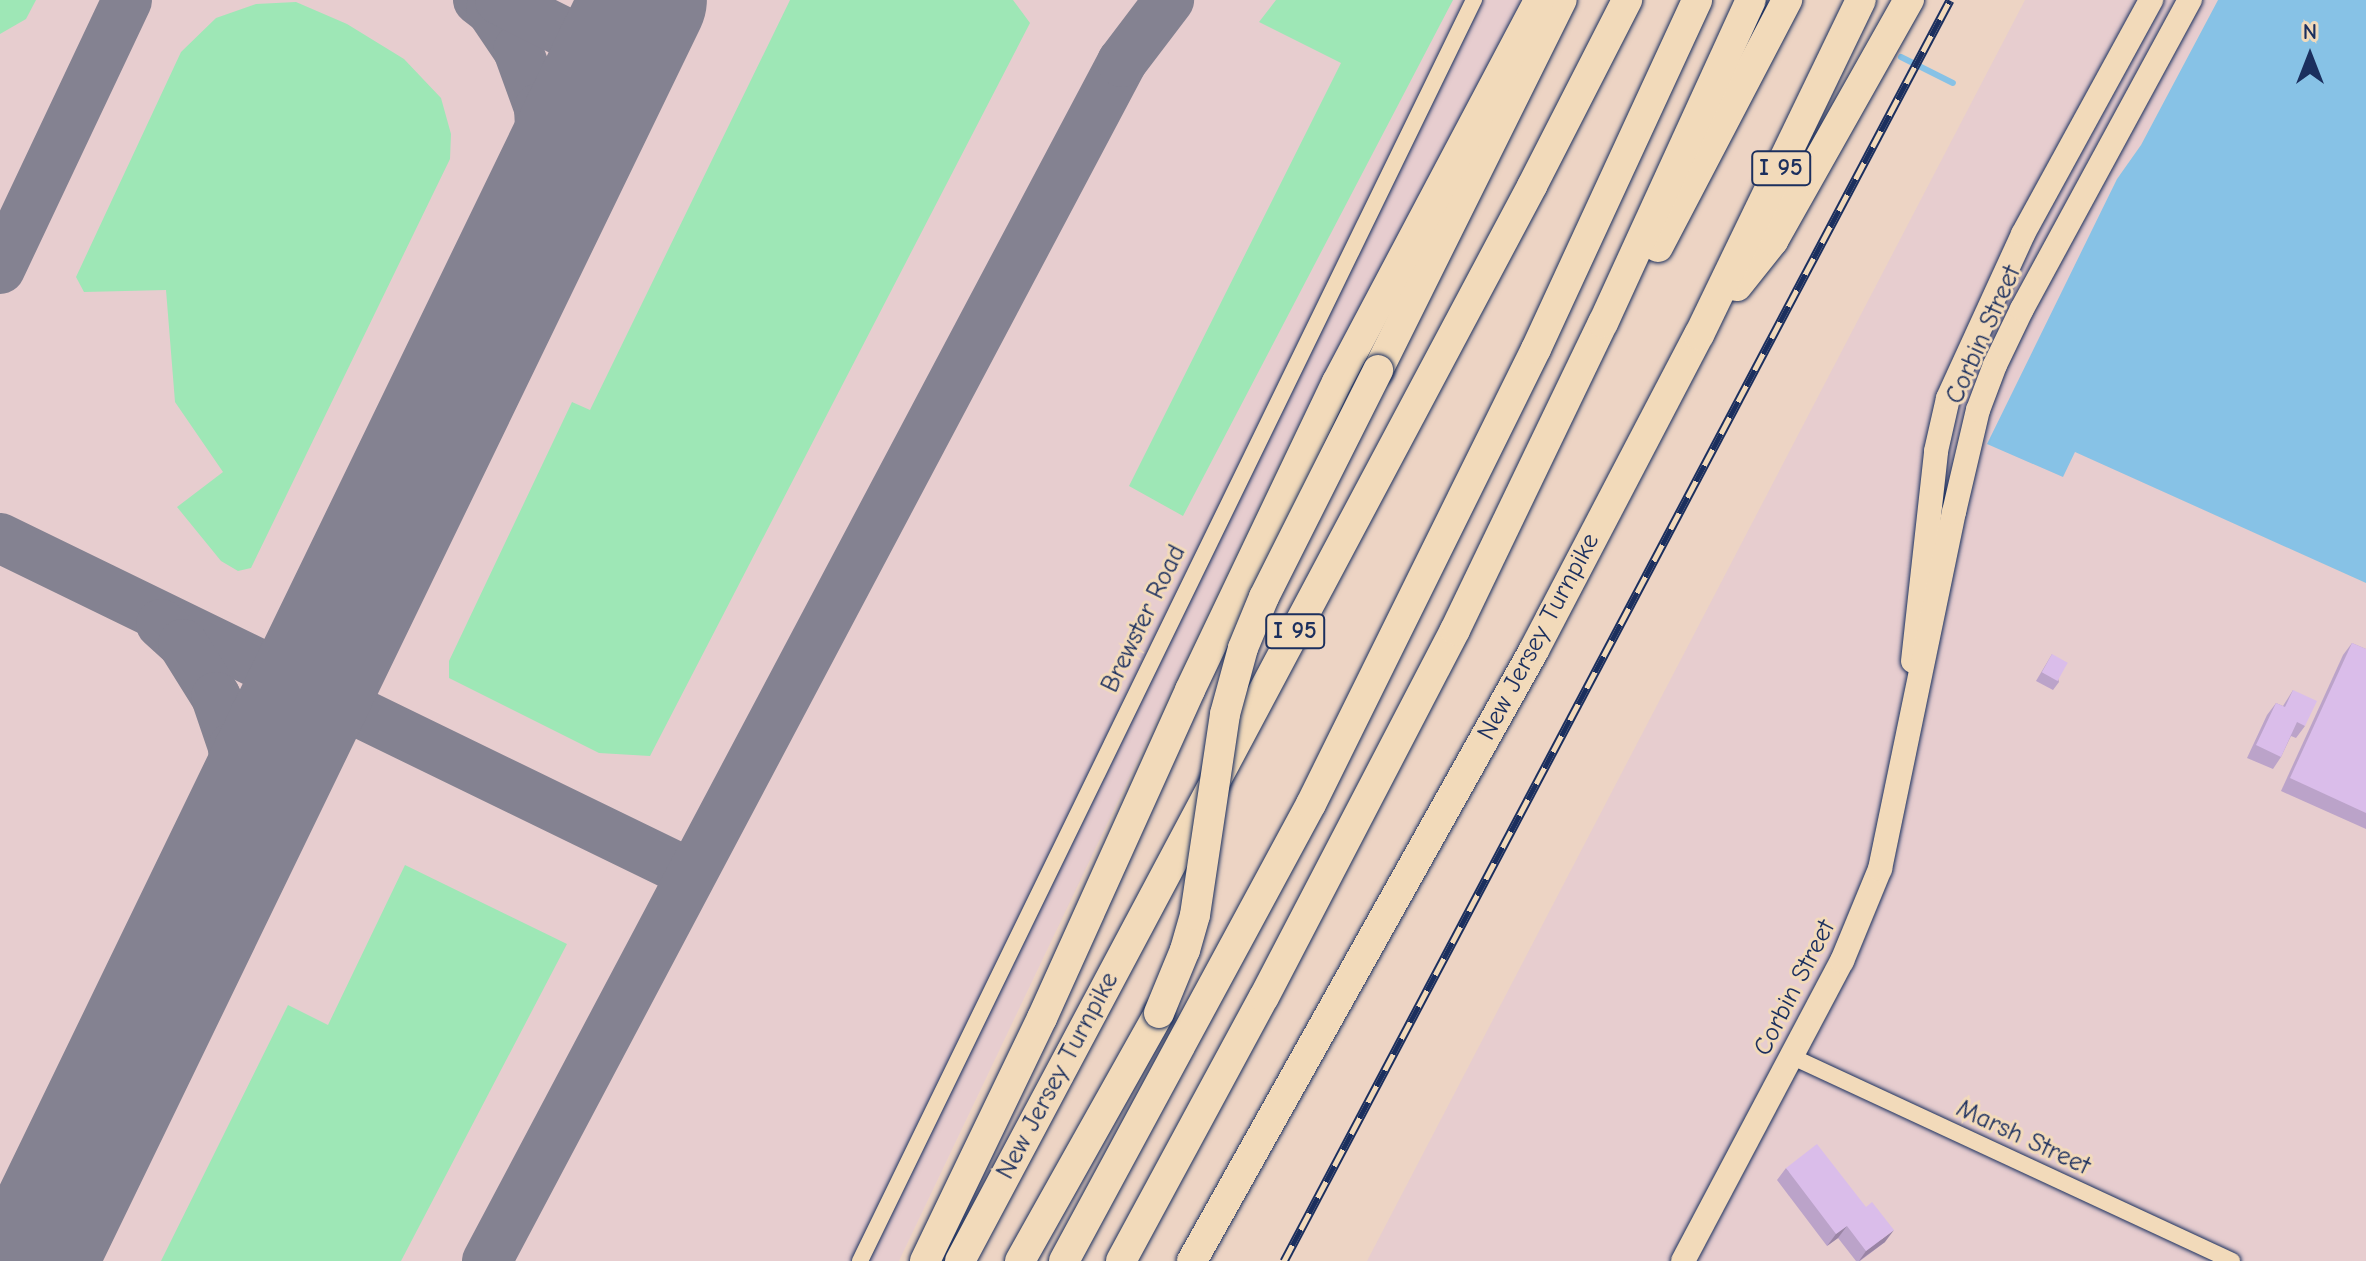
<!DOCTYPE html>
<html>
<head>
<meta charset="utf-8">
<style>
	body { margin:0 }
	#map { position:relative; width:2366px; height:1261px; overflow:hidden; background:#edd4c4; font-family:"Comic Neue",sans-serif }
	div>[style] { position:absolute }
	.built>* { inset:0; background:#e7cdcf }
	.green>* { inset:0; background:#9ee7b6 }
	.water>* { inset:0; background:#87c2e6 }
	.stream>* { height:6px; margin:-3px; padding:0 3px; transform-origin:3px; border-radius:3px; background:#87c2e6 }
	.taxiway>* { height:50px; margin:-25px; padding:0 25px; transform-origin:25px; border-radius:25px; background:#848291 }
	.runway>* { height:126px; margin:-63px; padding:0 63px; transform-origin:63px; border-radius:63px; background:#848291 }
	.roads { filter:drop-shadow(0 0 2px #1b2f5e) drop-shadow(0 0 2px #1b2f5e) }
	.minor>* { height:16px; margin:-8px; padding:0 8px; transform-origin:8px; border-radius:8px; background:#f2daba }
	.secondary>* { height:24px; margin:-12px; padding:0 12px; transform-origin:12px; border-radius:12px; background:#f2daba }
	.motorway>* { height:30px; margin:-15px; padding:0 15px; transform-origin:15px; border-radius:15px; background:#f2daba }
	.rail>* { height:9px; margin-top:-4.5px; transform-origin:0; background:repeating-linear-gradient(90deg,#f2daba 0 18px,#1b2f5e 0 36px); box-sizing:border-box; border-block:2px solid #1b2f5e }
	.bridges { filter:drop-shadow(0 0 2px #1b2f5e) drop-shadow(0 0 2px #1b2f5e) }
	.motorway-bridge>* { height:30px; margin:-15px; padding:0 15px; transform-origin:15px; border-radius:15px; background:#f2daba }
	.wall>* { inset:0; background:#bba3c9 }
	.shaded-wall>* { inset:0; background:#9984a4 }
	.building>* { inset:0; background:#dabdea; transform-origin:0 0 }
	span { translate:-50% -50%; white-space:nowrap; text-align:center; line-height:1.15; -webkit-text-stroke:6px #f2daba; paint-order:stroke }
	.shield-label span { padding:2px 6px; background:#f2daba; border:2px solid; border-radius:6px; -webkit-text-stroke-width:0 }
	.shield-label { font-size:24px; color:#1b2f5e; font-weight:700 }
	.street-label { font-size:26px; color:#1b2f5e }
	.north { position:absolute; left:2270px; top:16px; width:80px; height:80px; -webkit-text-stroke:6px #f2daba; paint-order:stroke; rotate:0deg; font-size:22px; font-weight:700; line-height:32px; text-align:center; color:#1b2f5e }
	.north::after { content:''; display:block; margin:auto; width:28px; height:36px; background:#1b2f5e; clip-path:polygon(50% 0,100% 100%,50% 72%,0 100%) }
</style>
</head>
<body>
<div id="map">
	<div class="built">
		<i style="clip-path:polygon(0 0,1525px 0,1288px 444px,899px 1261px,0 1261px)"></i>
		<i style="clip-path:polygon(2025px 0,2218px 0,2141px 145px,2117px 179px,2083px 254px,2062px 477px,2074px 451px,2366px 583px,2366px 1261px,1367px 1261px)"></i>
	</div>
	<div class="green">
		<i style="clip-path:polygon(0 0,36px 0,26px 19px,0 34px)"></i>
		<i style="clip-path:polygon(790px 0,1013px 0,1030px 23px,650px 756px,599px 753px,449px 678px,449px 661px,572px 402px,590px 410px)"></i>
		<i style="clip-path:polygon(1276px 0,1453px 0,1183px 516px,1129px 486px,1341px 63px,1259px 22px)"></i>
		<i style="clip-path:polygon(296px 2px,347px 24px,404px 59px,441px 98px,451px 134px,450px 159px,251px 568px,238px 571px,221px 561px,177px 507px,223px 472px,175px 402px,166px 290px,84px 292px,76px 277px,181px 52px,216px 18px,256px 4px)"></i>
		<i style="clip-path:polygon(405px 865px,567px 944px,401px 1261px,161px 1261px,288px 1005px,328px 1025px)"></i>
	</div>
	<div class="water">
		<i style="clip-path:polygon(2218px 0,2366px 0,2366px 583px,2075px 452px,2063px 477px,1987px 444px,2117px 179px,2141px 145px)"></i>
	</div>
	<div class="stream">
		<i style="left:1901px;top:57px;width:58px;rotate:26.6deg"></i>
	</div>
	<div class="taxiway">
		<i style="left:478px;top:0;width:16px;rotate:38deg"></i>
		<i style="left:491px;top:10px;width:48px;rotate:56deg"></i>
		<i style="left:518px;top:50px;width:62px;rotate:70.1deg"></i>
		<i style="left:539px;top:108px;width:58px;rotate:87deg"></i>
		<i style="left:542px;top:166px;width:48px;rotate:98.5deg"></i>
		<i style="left:535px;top:213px;width:53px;rotate:111.2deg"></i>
		<i style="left:500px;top:0;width:130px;rotate:26.6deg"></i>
		<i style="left:0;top:269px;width:297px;rotate:-64.7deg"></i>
		<i style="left:0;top:538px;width:768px;rotate:25.93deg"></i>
		<i style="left:161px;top:624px;width:30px;rotate:42deg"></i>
		<i style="left:183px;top:644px;width:62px;rotate:58.1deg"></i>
		<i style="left:216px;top:697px;width:53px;rotate:71.2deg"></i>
		<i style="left:233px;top:747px;width:60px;rotate:86.2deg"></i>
		<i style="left:237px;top:807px;width:105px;rotate:108.3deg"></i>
		<i style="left:487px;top:1261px;width:1357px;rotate:-62.09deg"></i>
		<i style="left:1122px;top:62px;width:78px;rotate:-52.8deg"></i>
	</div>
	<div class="runway">
		<i style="left:33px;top:1261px;width:1401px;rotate:-64.15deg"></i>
	</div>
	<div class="roads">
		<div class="minor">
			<i style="left:1793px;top:1057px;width:484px;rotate:24.9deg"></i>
			<i style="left:860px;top:1261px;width:1403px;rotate:-64.04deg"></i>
		</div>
		<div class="secondary">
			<i style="left:1913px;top:661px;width:211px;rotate:-83.7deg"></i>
			<i style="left:1936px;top:451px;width:54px;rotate:-77.2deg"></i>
			<i style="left:1948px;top:398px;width:180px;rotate:-65.4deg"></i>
			<i style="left:2023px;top:234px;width:267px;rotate:-61.3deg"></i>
			<i style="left:1683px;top:1261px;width:340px;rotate:-62.1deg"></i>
			<i style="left:1842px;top:961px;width:100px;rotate:-67.6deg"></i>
			<i style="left:1880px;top:869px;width:365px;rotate:-78.3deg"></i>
			<i style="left:1954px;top:512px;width:105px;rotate:-76.8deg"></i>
			<i style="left:1978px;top:410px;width:48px;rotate:-69.3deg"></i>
			<i style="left:1995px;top:365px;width:62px;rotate:-64.3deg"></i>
			<i style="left:2022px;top:309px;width:352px;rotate:-61.5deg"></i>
		</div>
		<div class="motorway">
			<i style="left:1658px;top:247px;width:279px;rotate:-62.4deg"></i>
			<i style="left:1737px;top:286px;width:58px;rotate:-51.3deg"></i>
			<i style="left:1773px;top:241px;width:277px;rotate:-60.6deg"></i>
			<i style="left:1378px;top:370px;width:413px;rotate:-63.6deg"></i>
			<i style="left:925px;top:1261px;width:270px;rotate:-64.3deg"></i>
			<i style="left:1042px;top:1018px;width:360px;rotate:-65.7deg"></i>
			<i style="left:1190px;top:690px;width:341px;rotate:-64.5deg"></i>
			<i style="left:1337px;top:382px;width:432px;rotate:-62.1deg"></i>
			<i style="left:960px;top:1261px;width:1218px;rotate:-61.98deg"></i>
			<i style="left:1532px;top:186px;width:209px;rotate:-62.9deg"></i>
			<i style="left:1020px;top:1261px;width:284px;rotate:-60.7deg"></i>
			<i style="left:1064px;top:1261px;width:519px;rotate:-61.61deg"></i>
			<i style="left:1311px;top:804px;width:508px;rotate:-63.69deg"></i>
			<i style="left:1536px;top:349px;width:384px;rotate:-65.2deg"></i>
			<i style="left:1121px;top:1261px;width:300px;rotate:-61.6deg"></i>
			<i style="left:1264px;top:997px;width:414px;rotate:-62.5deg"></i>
			<i style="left:1455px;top:630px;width:341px;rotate:-64.3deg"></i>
			<i style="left:1603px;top:323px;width:355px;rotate:-65.4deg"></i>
			<i style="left:1192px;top:1261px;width:700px;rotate:-60.76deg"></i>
			<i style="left:1534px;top:650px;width:356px;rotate:-62.4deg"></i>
			<i style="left:1699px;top:335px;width:372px;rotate:-64.2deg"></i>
		</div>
	</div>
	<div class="rail">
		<i style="left:1284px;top:1261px;width:1426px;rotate:-62.16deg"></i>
	</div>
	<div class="bridges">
		<div class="motorway-bridge">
			<i style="left:1159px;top:1013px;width:68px;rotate:-67.6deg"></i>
			<i style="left:1185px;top:950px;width:36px;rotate:-74deg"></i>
			<i style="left:1195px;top:915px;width:203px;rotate:-81.5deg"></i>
			<i style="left:1225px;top:714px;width:68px;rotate:-74.7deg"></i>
			<i style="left:1243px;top:648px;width:55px;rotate:-67.6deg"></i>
			<i style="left:1264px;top:597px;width:254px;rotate:-63.3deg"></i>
		</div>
	</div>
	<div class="wall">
		<i style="clip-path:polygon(2352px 643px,2366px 649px,2366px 829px,2281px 791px,2343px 655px)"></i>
		<i style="clip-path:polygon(2052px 654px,2059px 682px,2053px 690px,2036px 681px)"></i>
		<i style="clip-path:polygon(2293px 690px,2305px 726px,2296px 738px,2291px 736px,2281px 757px,2273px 769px,2247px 758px,2267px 715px,2276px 703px,2283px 706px)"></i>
		<i style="clip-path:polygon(1786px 1168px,1885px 1242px,1860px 1261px,1856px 1261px,1838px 1238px,1827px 1246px,1777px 1180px)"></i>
	</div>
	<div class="shaded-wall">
		<i style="clip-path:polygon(1847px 1226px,1838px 1238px,1827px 1246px,1836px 1234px)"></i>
		<i style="clip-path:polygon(1894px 1230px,1885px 1242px,1859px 1261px,1866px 1251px)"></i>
	</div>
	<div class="building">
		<i style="clip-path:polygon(2352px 643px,2366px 649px,2366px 813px,2290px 778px)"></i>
		<i style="left:2052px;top:654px;width:18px;height:21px;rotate:29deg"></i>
		<i style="clip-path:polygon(2293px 690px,2317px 701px,2305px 726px,2297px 722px,2281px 757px,2256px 745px,2276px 703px,2285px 707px)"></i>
		<i style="clip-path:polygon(1817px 1144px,1866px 1207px,1872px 1202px,1894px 1230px,1866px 1251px,1847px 1226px,1836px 1234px,1786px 1168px)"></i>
	</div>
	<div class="shield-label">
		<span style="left:1781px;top:168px">I 95</span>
		<span style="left:1295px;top:631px">I 95</span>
	</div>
	<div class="street-label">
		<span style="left:1984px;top:335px;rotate:-66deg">Corbin Street</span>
		<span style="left:1144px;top:619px;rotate:-64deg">Brewster Road</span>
		<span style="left:1539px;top:637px;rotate:-62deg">New Jersey Turnpike</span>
		<span style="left:1795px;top:988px;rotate:-63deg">Corbin Street</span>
		<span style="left:1058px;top:1076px;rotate:-62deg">New Jersey Turnpike</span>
		<span style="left:2023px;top:1138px;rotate:25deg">Marsh Street</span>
	</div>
	<div class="north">N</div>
</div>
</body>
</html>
